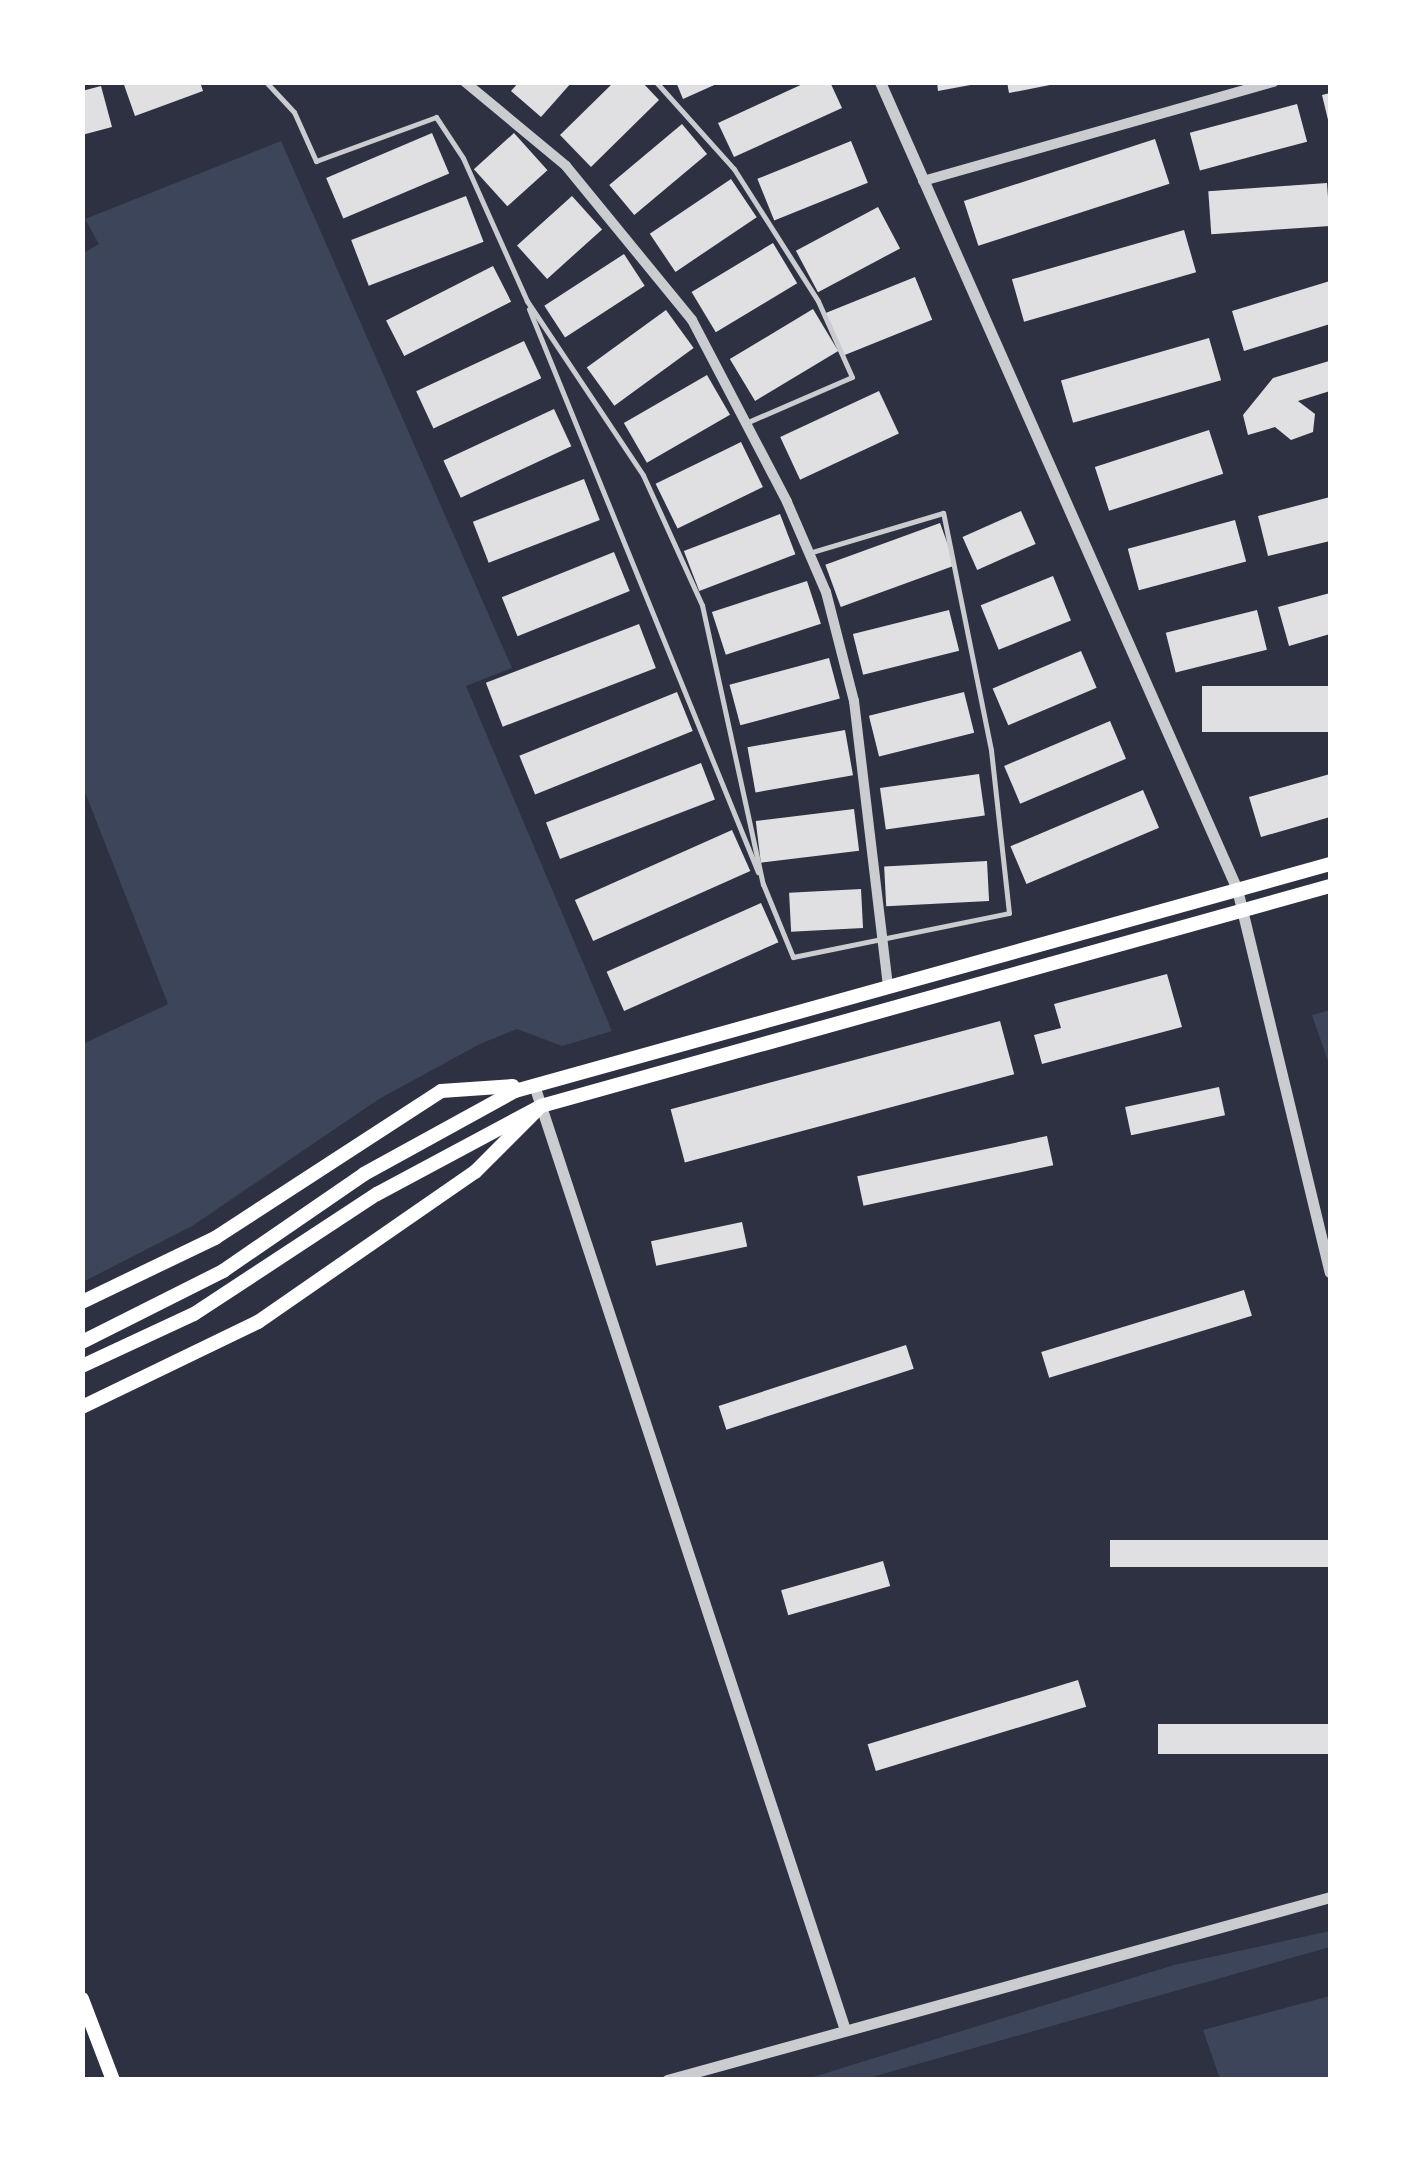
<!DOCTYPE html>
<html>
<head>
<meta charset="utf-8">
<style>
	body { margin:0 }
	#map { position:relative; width:1413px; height:2162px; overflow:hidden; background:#2d3142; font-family:"DM Sans",sans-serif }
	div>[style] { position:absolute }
	.green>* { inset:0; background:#3c4559 }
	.building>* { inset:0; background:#e0e0e3; transform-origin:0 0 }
	.service>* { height:5px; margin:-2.5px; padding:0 2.5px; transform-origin:2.5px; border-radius:2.5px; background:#caccd0 }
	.minor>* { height:10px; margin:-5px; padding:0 5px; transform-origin:5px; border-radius:5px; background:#caccd0 }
	.tertiary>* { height:11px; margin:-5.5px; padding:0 5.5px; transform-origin:5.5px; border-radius:5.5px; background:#caccd0 }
	.secondary>* { height:14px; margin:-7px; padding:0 7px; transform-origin:7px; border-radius:7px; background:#fff }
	span { translate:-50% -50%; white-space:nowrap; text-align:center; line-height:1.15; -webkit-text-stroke:9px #fff; paint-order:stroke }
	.frame { position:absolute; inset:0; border:85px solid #fff; pointer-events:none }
</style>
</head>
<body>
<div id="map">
	<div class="green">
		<i style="clip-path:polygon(281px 141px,512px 668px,466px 686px,612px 1031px,562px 1046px,517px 1029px,480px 1044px,379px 1099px,192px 1226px,83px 1282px,83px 1044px,168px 1004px,83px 787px,82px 254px,99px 244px,85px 219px)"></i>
		<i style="clip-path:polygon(1330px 1010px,1330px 1067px,1312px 1015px)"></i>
		<i style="clip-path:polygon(1330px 1931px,1330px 1947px,865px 2079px,807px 2079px,1174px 1965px)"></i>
		<i style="clip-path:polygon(1330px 1996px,1330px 2079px,1220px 2079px,1203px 2030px)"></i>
	</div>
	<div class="building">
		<i style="clip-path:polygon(123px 82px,200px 82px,203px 91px,135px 116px)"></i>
		<i style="clip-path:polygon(519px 82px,572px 82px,541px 117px,511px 91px)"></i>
		<i style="clip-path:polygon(614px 82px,642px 82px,659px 100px,591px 167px,560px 135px)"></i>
		<i style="clip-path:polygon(676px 82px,721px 82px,683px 99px)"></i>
		<i style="clip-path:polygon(807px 82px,830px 82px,842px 108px,734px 157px,718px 123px)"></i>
		<i style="clip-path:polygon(937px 82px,975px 82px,976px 84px,938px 91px)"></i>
		<i style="clip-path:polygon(1007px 82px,1054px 82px,1055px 84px,1009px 93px)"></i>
		<i style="clip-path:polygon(101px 86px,112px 127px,82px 135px,82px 91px)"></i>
		<i style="clip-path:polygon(1330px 93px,1330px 124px,1329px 124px,1322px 95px)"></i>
		<i style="left:1297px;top:104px;width:39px;height:111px;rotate:75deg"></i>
		<i style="left:682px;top:124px;width:39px;height:95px;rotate:50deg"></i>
		<i style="left:432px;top:133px;width:44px;height:115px;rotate:67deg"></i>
		<i style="left:514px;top:133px;width:50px;height:54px;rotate:48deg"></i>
		<i style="left:1155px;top:139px;width:47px;height:201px;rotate:72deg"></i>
		<i style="left:851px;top:141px;width:45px;height:101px;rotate:68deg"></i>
		<i style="left:731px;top:179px;width:46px;height:98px;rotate:56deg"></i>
		<i style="left:1327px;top:183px;width:43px;height:119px;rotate:86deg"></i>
		<i style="left:466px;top:196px;width:49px;height:123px;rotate:69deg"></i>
		<i style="left:572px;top:196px;width:45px;height:74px;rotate:48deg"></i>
		<i style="left:878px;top:207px;width:47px;height:93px;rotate:62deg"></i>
		<i style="left:1184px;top:230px;width:44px;height:179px;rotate:74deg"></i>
		<i style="left:773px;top:243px;width:47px;height:95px;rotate:59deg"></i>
		<i style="left:624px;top:254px;width:38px;height:95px;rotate:57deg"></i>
		<i style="left:493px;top:266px;width:40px;height:120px;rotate:63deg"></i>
		<i style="left:915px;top:277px;width:46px;height:97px;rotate:68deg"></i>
		<i style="clip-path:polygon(1330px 281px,1330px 324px,1244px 351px,1232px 311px)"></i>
		<i style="left:813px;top:309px;width:49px;height:97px;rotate:59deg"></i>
		<i style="left:666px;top:310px;width:47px;height:98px;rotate:54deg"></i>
		<i style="left:1209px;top:338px;width:44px;height:154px;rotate:74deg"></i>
		<i style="left:524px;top:341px;width:41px;height:119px;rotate:65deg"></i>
		<i style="clip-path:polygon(1329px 361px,1330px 391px,1298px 401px,1315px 414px,1313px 432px,1291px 440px,1275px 427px,1248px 435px,1243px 415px,1273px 378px)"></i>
		<i style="left:707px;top:375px;width:46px;height:96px;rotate:60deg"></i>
		<i style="left:879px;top:391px;width:47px;height:109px;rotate:65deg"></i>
		<i style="left:554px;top:409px;width:41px;height:122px;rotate:65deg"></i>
		<i style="left:1209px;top:430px;width:46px;height:120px;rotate:72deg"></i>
		<i style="left:741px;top:442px;width:50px;height:95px;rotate:64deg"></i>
		<i style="left:584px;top:479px;width:44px;height:119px;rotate:69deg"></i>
		<i style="clip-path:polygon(1330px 497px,1330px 541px,1268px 556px,1258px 516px)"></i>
		<i style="left:1021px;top:511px;width:36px;height:64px;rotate:66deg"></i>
		<i style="left:780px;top:514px;width:43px;height:103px;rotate:69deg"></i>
		<i style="left:1235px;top:520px;width:43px;height:111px;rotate:75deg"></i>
		<i style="left:940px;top:523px;width:45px;height:122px;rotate:70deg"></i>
		<i style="left:614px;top:552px;width:42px;height:121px;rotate:68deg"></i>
		<i style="left:1053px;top:576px;width:48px;height:78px;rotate:68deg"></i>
		<i style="left:807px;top:581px;width:45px;height:100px;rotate:72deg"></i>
		<i style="clip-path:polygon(1330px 593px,1330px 634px,1289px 646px,1278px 607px)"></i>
		<i style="left:949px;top:610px;width:42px;height:99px;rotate:76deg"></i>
		<i style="left:1257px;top:610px;width:41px;height:94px;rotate:76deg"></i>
		<i style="left:639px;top:624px;width:47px;height:164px;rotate:69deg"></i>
		<i style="left:1081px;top:651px;width:40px;height:96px;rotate:67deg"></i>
		<i style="left:829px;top:658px;width:42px;height:103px;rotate:75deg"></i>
		<i style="left:1330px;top:686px;width:46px;height:128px;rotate:90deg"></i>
		<i style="left:677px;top:692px;width:42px;height:170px;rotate:68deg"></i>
		<i style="left:964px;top:692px;width:42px;height:98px;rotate:76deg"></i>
		<i style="left:1110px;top:721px;width:41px;height:115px;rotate:67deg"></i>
		<i style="left:845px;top:730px;width:46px;height:99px;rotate:80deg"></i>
		<i style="left:701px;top:763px;width:39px;height:166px;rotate:69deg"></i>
		<i style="left:979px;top:774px;width:42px;height:100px;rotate:82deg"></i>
		<i style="clip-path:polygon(1330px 774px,1330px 817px,1261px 837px,1249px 797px)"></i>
		<i style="left:1143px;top:790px;width:41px;height:144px;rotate:67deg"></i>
		<i style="left:854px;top:809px;width:42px;height:99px;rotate:83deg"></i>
		<i style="left:732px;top:830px;width:45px;height:172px;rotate:66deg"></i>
		<i style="left:987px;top:861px;width:40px;height:103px;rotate:87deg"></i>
		<i style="left:861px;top:889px;width:39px;height:72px;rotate:87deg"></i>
		<i style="left:761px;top:903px;width:43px;height:169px;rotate:66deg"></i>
		<i style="clip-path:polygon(1167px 974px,1182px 1027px,1042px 1064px,1034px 1035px,1061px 1028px,1054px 1004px)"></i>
		<i style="left:1000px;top:1021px;width:55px;height:341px;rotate:75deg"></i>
		<i style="left:1219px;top:1087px;width:29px;height:96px;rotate:78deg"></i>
		<i style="left:1047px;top:1136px;width:30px;height:194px;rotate:78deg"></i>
		<i style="left:742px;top:1222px;width:25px;height:93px;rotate:78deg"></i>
		<i style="left:1244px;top:1290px;width:27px;height:212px;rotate:73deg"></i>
		<i style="left:906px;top:1345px;width:25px;height:197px;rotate:72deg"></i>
		<i style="left:1330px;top:1540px;width:27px;height:220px;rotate:90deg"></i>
		<i style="left:883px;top:1561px;width:26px;height:106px;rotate:74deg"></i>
		<i style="left:1078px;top:1680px;width:28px;height:220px;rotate:73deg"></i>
		<i style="left:1330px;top:1724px;width:30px;height:172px;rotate:90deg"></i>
	</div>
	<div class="service">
		<i style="left:266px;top:82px;width:41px;rotate:47deg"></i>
		<i style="left:294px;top:112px;width:54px;rotate:65.8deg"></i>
		<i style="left:316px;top:161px;width:128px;rotate:-20.1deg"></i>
		<i style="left:436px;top:117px;width:49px;rotate:56.6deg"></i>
		<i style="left:463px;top:158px;width:157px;rotate:65.9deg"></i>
		<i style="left:527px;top:301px;width:209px;rotate:56.3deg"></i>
		<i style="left:643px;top:475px;width:143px;rotate:65.6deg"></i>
		<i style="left:702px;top:605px;width:286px;rotate:77.7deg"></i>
		<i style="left:763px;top:884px;width:79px;rotate:67.7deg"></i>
		<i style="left:793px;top:957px;width:220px;rotate:-11.5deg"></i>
		<i style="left:1009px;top:913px;width:164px;rotate:-96.3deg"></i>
		<i style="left:991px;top:750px;width:242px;rotate:-101.4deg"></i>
		<i style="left:943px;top:513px;width:137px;rotate:163.4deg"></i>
		<i style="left:656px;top:82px;width:117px;rotate:48.1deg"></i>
		<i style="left:734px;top:169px;width:156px;rotate:57.5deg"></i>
		<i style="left:818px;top:301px;width:83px;rotate:65.9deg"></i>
		<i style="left:852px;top:377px;width:113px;rotate:156.6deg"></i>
		<i style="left:529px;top:309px;width:608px;rotate:67.87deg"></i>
	</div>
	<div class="minor">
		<i style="left:465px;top:82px;width:131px;rotate:39.7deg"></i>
		<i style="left:566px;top:166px;width:199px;rotate:50.7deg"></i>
		<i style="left:692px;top:320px;width:205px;rotate:62.4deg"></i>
		<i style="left:787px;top:502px;width:98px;rotate:66.6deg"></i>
		<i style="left:826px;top:592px;width:113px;rotate:75.6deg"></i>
		<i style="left:854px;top:701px;width:287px;rotate:83.2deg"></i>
		<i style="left:923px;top:181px;width:365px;rotate:-15.8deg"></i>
	</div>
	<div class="tertiary">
		<i style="left:880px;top:82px;width:882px;rotate:66.14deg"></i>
		<i style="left:1237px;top:889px;width:394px;rotate:76.4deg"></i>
		<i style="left:534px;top:1085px;width:992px;rotate:71.78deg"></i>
		<i style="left:667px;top:2080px;width:688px;rotate:-15.43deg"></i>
	</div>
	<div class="secondary">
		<i style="left:82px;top:1302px;width:148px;rotate:-25.7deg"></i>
		<i style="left:215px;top:1238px;width:270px;rotate:-33deg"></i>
		<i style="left:441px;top:1091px;width:72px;rotate:-4deg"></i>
		<i style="left:82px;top:1342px;width:158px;rotate:-26.7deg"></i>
		<i style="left:223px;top:1271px;width:171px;rotate:-34.5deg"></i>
		<i style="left:364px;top:1174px;width:172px;rotate:-28.8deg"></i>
		<i style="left:515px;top:1091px;width:846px;rotate:-15.56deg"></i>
		<i style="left:82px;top:1366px;width:123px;rotate:-24.9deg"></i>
		<i style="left:194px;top:1314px;width:219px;rotate:-33.3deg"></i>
		<i style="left:377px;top:1194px;width:186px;rotate:-28.2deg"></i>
		<i style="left:541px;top:1106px;width:819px;rotate:-15.58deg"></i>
		<i style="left:82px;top:1407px;width:195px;rotate:-25.8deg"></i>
		<i style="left:258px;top:1322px;width:264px;rotate:-34.7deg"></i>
		<i style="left:475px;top:1172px;width:88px;rotate:-45deg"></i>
		<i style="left:82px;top:1999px;width:87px;rotate:69.1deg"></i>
	</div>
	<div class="frame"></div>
</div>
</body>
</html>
